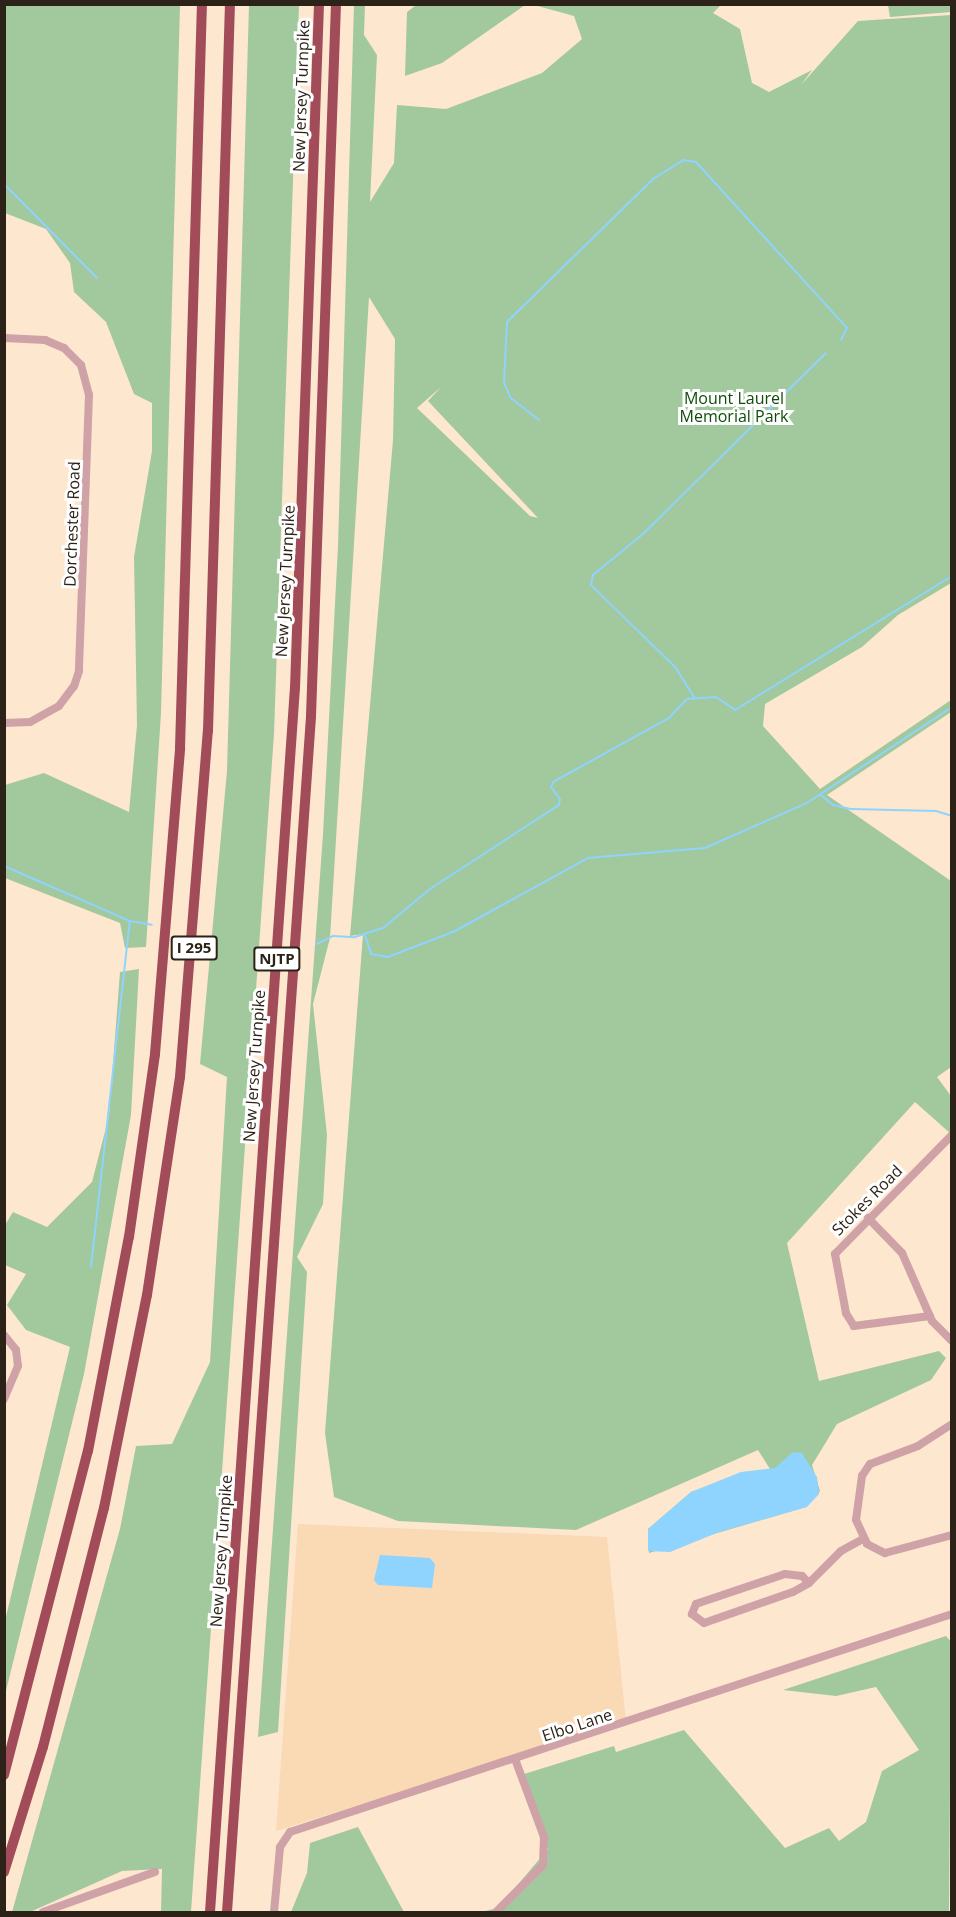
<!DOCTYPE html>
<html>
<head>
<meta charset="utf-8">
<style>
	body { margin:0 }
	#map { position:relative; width:956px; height:1917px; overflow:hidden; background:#fee7cf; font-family:"Open Sans",sans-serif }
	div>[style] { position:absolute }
	.built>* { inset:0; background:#fad9b5 }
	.green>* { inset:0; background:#a2c89e }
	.water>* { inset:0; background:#8ed4fe }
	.stream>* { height:2px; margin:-1px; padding:0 1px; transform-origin:1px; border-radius:1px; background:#8ed4fe }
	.minor>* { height:8px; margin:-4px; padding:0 4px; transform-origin:4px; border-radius:4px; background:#cea2a7 }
	.highway>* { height:10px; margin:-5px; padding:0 5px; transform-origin:5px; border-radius:5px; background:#a24c5a }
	span { translate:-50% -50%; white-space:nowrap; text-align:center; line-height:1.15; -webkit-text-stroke:6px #fff; paint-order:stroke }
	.shield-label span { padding:2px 4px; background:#fff; border:2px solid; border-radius:4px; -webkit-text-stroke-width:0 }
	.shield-label { font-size:15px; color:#2c2217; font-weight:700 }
	.street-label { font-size:16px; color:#2c2217 }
	.park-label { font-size:16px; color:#0e4d09 }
	.frame { position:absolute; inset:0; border:6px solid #2c2217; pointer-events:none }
</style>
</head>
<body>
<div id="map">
	<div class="built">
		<i style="clip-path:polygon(298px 1524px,607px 1537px,626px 1721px,276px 1831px)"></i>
	</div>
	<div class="green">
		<i style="clip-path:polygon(4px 5px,180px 5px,161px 713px,146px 947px,125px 948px,120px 923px,5px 878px,5px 785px,44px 773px,129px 812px,137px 725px,134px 557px,152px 451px,152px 403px,134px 394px,106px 322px,74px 292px,70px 263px,46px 229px,5px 213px)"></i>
		<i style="clip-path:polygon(249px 5px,299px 5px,274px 734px,191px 1912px,161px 1912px,162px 1869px,122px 1871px,30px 1912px,12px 1912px,120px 1529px,136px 1446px,172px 1444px,210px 1362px,227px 1077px,200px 1064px,227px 771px)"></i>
		<i style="clip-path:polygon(evenodd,354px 5px,365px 5px,364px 35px,377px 55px,370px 202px,394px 163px,397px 105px,446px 109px,542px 73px,582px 39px,574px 16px,534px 5px,721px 5px,713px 13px,740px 29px,752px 83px,769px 92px,812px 70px,801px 85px,858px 21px,951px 15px,952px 568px,948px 571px,951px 569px,951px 583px,898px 615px,862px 647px,765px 704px,763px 726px,820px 789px,951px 700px,951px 712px,827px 795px,951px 881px,951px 1067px,937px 1077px,951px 1096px,951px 1134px,915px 1102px,787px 1243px,819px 1381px,939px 1351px,946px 1358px,931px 1380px,837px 1424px,812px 1465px,820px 1491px,806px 1507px,649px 1553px,648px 1529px,691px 1492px,770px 1469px,758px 1450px,576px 1530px,398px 1521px,334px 1497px,325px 1433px,363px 934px,350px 936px,393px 440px,395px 339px,369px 297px,330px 938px,313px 1004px,327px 1135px,323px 1204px,297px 1257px,307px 1272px,278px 1732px,258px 1737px,323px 834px,338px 546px,354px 5px,441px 387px,428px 401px,538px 518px,530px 516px,417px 408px,441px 387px)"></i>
		<i style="clip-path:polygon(416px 5px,416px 4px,525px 5px,442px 63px,405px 76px,407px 12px)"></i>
		<i style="clip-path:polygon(888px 5px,951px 5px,951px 12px,890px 17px)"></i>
		<i style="clip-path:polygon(139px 969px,131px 1115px,84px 1374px,5px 1695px,5px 1621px,70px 1347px,26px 1330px,7px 1305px,26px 1274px,5px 1265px,5px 1225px,13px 1212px,47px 1227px,92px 1182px,109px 1116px,120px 972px)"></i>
		<i style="clip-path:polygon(946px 1636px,951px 1642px,949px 1912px,481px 1912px,498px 1908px,548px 1849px,521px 1775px,614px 1746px,616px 1752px,684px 1730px,785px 1848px,829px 1828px,839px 1841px,866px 1822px,882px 1771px,919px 1750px,876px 1687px,836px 1696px,783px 1690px)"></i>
		<i style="clip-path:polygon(358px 1827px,404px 1912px,291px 1912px,307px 1873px,310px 1843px)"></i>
	</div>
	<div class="water">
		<i style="clip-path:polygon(793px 1452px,802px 1453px,817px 1477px,819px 1494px,807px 1507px,719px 1532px,670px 1552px,648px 1551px,648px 1529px,691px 1492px,741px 1472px,775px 1468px)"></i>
		<i style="clip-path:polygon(380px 1555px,430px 1558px,435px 1564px,432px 1588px,378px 1585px,374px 1580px)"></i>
	</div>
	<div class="stream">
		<i style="left:4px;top:184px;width:132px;rotate:45.3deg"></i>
		<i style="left:539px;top:420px;width:37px;rotate:-142deg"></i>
		<i style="left:510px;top:397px;width:16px;rotate:-112deg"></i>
		<i style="left:504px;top:382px;width:60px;rotate:-87.1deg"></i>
		<i style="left:507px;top:322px;width:204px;rotate:-44.4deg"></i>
		<i style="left:653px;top:179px;width:36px;rotate:-32deg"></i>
		<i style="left:683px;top:160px;width:13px;rotate:9deg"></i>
		<i style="left:696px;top:162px;width:224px;rotate:47.7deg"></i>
		<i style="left:847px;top:328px;width:13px;rotate:117deg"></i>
		<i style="left:694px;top:697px;width:34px;rotate:-122deg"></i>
		<i style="left:676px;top:668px;width:119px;rotate:-135.7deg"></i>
		<i style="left:591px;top:585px;width:10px;rotate:-79deg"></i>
		<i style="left:593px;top:575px;width:65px;rotate:-39.4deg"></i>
		<i style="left:643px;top:534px;width:257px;rotate:-44.7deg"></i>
		<i style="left:821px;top:795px;width:16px;rotate:40deg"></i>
		<i style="left:833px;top:805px;width:18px;rotate:13deg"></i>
		<i style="left:851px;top:809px;width:85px;rotate:1.3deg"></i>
		<i style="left:936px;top:811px;width:17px;rotate:17deg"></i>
		<i style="left:4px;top:866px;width:137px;rotate:23.6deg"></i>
		<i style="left:130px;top:921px;width:22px;rotate:10deg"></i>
		<i style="left:365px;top:935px;width:20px;rotate:72deg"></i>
		<i style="left:371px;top:954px;width:17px;rotate:10deg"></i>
		<i style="left:388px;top:957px;width:72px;rotate:-21.2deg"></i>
		<i style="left:455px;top:931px;width:152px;rotate:-28.8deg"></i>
		<i style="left:588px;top:858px;width:117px;rotate:-4.9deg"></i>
		<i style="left:705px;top:848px;width:111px;rotate:-23.8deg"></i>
		<i style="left:807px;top:803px;width:174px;rotate:-33.5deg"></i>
		<i style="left:317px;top:944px;width:18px;rotate:-27deg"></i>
		<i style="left:333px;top:936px;width:22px;rotate:3deg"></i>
		<i style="left:355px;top:937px;width:29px;rotate:-18deg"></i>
		<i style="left:383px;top:928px;width:61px;rotate:-39.7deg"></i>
		<i style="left:430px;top:889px;width:154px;rotate:-33.1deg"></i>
		<i style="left:559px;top:805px;width:6px;rotate:-81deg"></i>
		<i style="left:560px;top:799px;width:15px;rotate:-127deg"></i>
		<i style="left:551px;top:787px;width:5px;rotate:-68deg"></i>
		<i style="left:553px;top:782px;width:132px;rotate:-28.9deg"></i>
		<i style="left:669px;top:718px;width:26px;rotate:-47deg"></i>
		<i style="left:687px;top:699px;width:29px;rotate:-4deg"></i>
		<i style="left:716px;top:697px;width:23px;rotate:34deg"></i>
		<i style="left:735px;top:710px;width:255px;rotate:-31.7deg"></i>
		<i style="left:91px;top:1267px;width:348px;rotate:-83.6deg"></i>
	</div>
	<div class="minor">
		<i style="left:4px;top:338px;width:41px;rotate:2.8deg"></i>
		<i style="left:45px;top:340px;width:21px;rotate:23deg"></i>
		<i style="left:64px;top:348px;width:24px;rotate:45deg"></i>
		<i style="left:81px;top:365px;width:31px;rotate:75deg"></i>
		<i style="left:89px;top:395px;width:276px;rotate:92.1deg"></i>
		<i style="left:79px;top:671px;width:16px;rotate:108deg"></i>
		<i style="left:74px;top:686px;width:25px;rotate:127deg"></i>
		<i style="left:59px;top:706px;width:33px;rotate:151deg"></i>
		<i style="left:30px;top:722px;width:26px;rotate:178deg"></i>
		<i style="left:868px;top:1218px;width:49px;rotate:45.8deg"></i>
		<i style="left:902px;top:1253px;width:74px;rotate:66.2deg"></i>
		<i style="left:932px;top:1321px;width:28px;rotate:45deg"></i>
		<i style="left:930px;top:1316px;width:77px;rotate:172.5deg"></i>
		<i style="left:854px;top:1326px;width:15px;rotate:-122deg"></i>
		<i style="left:846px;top:1313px;width:60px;rotate:-100.6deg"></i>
		<i style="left:835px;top:1254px;width:167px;rotate:-45.5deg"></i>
		<i style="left:4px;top:1335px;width:19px;rotate:51deg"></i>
		<i style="left:16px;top:1350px;width:16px;rotate:83deg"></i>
		<i style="left:18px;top:1366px;width:36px;rotate:113deg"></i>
		<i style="left:952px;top:1424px;width:40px;rotate:147.1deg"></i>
		<i style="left:918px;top:1446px;width:51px;rotate:159.4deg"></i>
		<i style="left:870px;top:1464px;width:14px;rotate:124deg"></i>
		<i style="left:862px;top:1476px;width:44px;rotate:97.8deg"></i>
		<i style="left:856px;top:1520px;width:26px;rotate:65deg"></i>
		<i style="left:867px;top:1544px;width:20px;rotate:27deg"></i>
		<i style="left:885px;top:1553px;width:69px;rotate:-15deg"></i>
		<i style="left:809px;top:1583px;width:10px;rotate:-135deg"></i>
		<i style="left:802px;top:1576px;width:17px;rotate:-173deg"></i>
		<i style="left:785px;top:1574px;width:94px;rotate:161.4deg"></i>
		<i style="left:696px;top:1604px;width:11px;rotate:112deg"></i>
		<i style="left:692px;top:1614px;width:15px;rotate:37deg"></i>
		<i style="left:704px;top:1623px;width:94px;rotate:-19.2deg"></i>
		<i style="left:793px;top:1592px;width:18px;rotate:-29deg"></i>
		<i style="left:809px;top:1583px;width:45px;rotate:-45deg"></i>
		<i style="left:841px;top:1551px;width:25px;rotate:-29deg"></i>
		<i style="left:43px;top:1912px;width:119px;rotate:-19.7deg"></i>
		<i style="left:274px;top:1912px;width:65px;rotate:-84.7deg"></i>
		<i style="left:280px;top:1847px;width:18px;rotate:-56deg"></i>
		<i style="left:290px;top:1832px;width:697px;rotate:-18.23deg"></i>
		<i style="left:496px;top:1912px;width:66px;rotate:-45deg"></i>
		<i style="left:543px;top:1865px;width:28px;rotate:-88deg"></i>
		<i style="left:544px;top:1837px;width:83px;rotate:-110.4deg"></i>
	</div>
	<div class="highway">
		<i style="left:4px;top:1775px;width:335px;rotate:-75.5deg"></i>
		<i style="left:88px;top:1451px;width:218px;rotate:-79.2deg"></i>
		<i style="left:129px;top:1237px;width:185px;rotate:-81.9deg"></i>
		<i style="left:155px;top:1054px;width:307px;rotate:-85.3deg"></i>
		<i style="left:180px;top:748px;width:744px;rotate:-88.31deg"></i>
		<i style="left:4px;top:1872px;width:131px;rotate:-72.7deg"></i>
		<i style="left:43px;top:1747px;width:247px;rotate:-75.7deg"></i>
		<i style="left:104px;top:1508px;width:217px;rotate:-78.6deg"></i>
		<i style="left:147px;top:1295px;width:220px;rotate:-81.4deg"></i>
		<i style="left:180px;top:1077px;width:347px;rotate:-85.4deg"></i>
		<i style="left:208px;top:731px;width:727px;rotate:-88.27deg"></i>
		<i style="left:210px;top:1912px;width:1227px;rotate:-86.03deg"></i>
		<i style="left:295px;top:688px;width:684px;rotate:-87.99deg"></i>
		<i style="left:227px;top:1912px;width:1199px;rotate:-85.98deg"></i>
		<i style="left:311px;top:716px;width:712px;rotate:-87.99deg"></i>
	</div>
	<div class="shield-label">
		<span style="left:194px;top:948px">I 295</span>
		<span style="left:277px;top:959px">NJTP</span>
	</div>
	<div class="street-label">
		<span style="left:301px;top:96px;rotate:-88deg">New Jersey Turnpike</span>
		<span style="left:72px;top:524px;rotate:-88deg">Dorchester Road</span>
		<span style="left:285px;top:581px;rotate:-87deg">New Jersey Turnpike</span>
		<span style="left:254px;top:1066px;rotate:-86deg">New Jersey Turnpike</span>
		<span style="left:867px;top:1200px;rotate:-45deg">Stokes Road</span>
		<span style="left:221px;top:1551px;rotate:-86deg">New Jersey Turnpike</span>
		<span style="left:577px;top:1725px;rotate:-18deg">Elbo Lane</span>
	</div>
	<div class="park-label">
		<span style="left:734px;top:407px">Mount Laurel<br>Memorial Park</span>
	</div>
	<div class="frame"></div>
</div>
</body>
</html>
